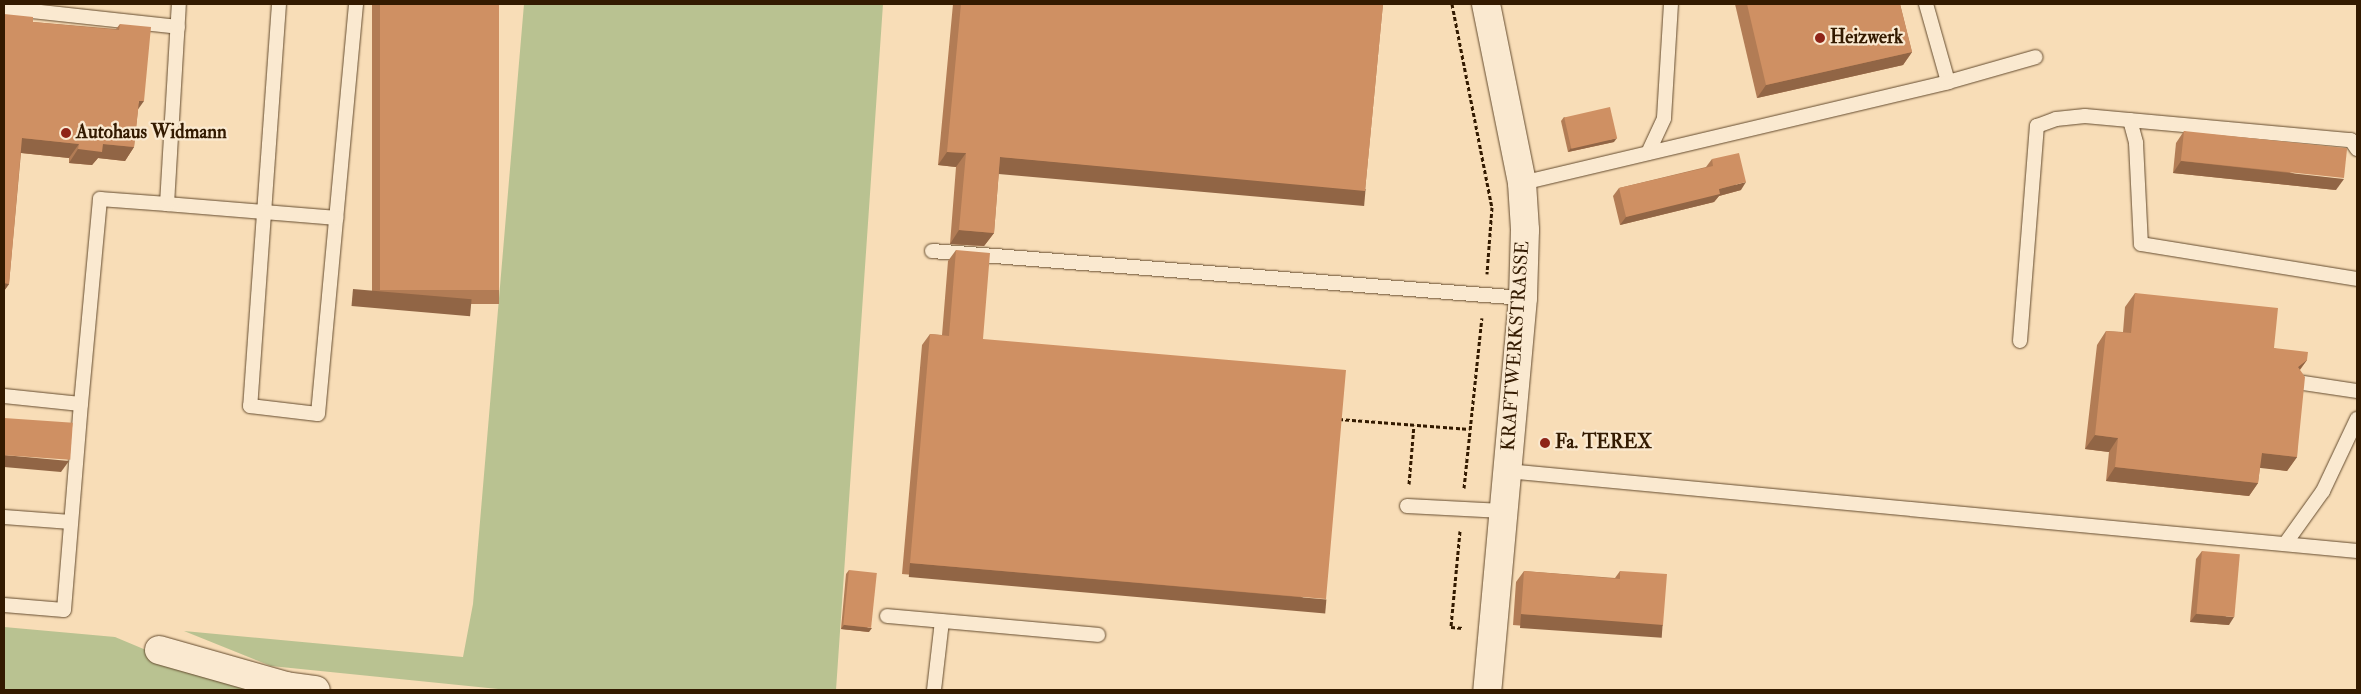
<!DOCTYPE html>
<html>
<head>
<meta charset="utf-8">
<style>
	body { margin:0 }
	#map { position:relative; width:2361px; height:694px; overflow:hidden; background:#f8ddb7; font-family:"IM FELL Double Pica",serif }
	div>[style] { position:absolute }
	.green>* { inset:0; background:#b9c291 }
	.path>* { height:3px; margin-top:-1.5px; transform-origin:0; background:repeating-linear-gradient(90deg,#331a00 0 4px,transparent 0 6.5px) }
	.roads { filter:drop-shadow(0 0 1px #644b2e) drop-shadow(0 0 1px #644b2e) }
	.service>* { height:14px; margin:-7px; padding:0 7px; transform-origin:7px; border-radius:7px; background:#fae9d0 }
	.minor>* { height:28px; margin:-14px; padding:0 14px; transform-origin:14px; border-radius:14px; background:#fae9d0 }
	.wall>* { inset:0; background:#b27c55; transform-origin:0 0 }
	.shaded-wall>* { inset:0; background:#916545; transform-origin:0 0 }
	.building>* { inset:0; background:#cf9063; transform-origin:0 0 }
	.dots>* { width:14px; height:14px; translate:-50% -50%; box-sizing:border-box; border:2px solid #fae9d0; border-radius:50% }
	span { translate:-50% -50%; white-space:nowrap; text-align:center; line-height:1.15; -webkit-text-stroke:4.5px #fae9d0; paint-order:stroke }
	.poi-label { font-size:19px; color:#331a00; font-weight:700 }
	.left { translate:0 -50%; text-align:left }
	.street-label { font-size:19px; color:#331a00 }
	.frame { position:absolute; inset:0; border:5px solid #331a00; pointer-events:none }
</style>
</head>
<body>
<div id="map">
	<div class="green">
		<i style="clip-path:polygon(524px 4px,883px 4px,836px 690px,508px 690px,271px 666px,184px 631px,463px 657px,473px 604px)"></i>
		<i style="clip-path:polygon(4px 627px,115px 637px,196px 671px,274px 690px,4px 690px)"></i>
	</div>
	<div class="path">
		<i style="left:1452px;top:4px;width:207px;rotate:78.9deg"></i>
		<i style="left:1492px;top:207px;width:67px;rotate:94.3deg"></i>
		<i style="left:1339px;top:419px;width:131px;rotate:4.4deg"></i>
		<i style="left:1409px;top:484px;width:59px;rotate:-85.2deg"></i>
		<i style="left:1464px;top:488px;width:171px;rotate:-84deg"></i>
		<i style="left:1460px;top:531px;width:96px;rotate:95.4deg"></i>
		<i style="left:1451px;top:627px;width:12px;rotate:5deg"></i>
	</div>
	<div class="roads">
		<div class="service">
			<i style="left:279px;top:4px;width:403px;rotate:94.1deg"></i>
			<i style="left:250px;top:406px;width:68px;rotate:6.7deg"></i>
			<i style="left:318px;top:414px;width:412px;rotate:-84.7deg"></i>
			<i style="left:1926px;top:4px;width:81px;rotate:74.2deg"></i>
			<i style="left:4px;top:8px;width:175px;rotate:6.2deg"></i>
			<i style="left:2130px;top:120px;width:24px;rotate:75deg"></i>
			<i style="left:2136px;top:143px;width:101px;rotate:87.2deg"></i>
			<i style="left:2141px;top:244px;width:219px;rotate:9.2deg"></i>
			<i style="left:1648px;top:153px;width:38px;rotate:-65deg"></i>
			<i style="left:1664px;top:118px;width:114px;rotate:-86.5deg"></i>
			<i style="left:1522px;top:183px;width:438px;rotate:-13.3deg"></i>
			<i style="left:1948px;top:82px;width:91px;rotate:-15.9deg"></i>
			<i style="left:167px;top:204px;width:170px;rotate:4.7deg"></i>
			<i style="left:932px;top:251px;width:593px;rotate:4.55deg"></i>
			<i style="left:2020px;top:341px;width:216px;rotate:-85.5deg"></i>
			<i style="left:2037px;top:126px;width:20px;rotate:-20deg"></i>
			<i style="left:2056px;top:119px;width:29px;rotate:-6deg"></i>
			<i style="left:2085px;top:116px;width:267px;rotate:5.2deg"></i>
			<i style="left:2351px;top:140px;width:11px;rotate:56deg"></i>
			<i style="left:2297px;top:382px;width:61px;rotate:8.5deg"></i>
			<i style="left:4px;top:396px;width:77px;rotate:5.9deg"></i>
			<i style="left:81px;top:404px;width:206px;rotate:-84.7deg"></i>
			<i style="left:100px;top:199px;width:67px;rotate:4.3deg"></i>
			<i style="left:167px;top:204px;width:200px;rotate:-86.6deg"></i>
			<i style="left:1507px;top:471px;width:854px;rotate:5.38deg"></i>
			<i style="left:1407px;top:506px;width:96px;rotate:3deg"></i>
			<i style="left:4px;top:517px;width:67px;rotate:4.3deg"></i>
			<i style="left:2285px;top:544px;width:65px;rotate:-54.4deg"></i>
			<i style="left:2323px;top:491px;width:80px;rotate:-64.7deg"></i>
			<i style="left:4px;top:605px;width:60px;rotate:4.8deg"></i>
			<i style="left:64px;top:610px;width:207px;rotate:-85.3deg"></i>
			<i style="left:887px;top:616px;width:212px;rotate:5.1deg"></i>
			<i style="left:934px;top:690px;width:69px;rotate:-83.4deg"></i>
		</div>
		<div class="minor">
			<i style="left:1486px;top:4px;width:183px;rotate:78.6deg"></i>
			<i style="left:1522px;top:183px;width:47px;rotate:86.3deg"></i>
			<i style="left:1525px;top:230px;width:68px;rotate:91.7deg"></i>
			<i style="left:1523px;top:298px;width:394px;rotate:95.2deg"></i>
			<i style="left:159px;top:650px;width:132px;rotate:15.8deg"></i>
			<i style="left:286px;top:686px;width:30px;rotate:8deg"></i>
		</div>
	</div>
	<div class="wall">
		<i style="left:372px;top:4px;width:127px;height:300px"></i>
		<i style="clip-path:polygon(953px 4px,1383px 4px,1365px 191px,1356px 204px,999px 171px,994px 233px,984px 246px,950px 244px,956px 167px,938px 165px)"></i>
		<i style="clip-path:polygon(1735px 4px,1900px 4px,1912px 52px,1903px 65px,1757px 98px)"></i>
		<i style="clip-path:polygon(33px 22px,116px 29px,120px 24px,138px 110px,134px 147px,125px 161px,98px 158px,92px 165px,69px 163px,69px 158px,21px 153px,9px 284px,4px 291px)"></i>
		<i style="clip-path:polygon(1564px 117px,1614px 142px,1568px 152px,1561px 121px)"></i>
		<i style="clip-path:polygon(2184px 131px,2336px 190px,2173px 173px,2176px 143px)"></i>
		<i style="clip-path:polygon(1712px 159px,1741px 190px,1719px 196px,1714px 202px,1620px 225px,1613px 196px,1619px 188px,1706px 167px)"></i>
		<i style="clip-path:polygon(956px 250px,983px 339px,1318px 610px,902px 574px,922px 345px,930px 334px,942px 335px,948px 261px)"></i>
		<i style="clip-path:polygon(2135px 293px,2274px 348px,2307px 360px,2300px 370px,2297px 457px,2287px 471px,2260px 467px,2258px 483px,2249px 496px,2106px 481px,2109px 452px,2085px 449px,2097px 345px,2106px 331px,2123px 332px,2125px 307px)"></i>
		<i style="clip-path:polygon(2202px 551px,2229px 625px,2190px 622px,2196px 559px)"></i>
		<i style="clip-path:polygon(849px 570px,869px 632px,841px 629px,846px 574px)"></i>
		<i style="clip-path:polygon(1524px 571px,1615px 578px,1620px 571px,1663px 625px,1655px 636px,1513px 625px,1516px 582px)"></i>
	</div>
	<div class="shaded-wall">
		<i style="clip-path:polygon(1912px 52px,1903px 65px,1757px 98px,1766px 85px)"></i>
		<i style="clip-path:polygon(139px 101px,144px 101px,134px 115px)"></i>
		<i style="clip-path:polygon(22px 138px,79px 144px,69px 158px,12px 152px)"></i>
		<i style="clip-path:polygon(1617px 138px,1614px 142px,1568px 152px,1571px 148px)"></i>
		<i style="clip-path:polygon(103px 144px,134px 147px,125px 161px,98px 158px,92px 165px,69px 163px,78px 149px)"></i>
		<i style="clip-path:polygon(947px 152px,966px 153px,956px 167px,938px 165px)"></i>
		<i style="left:1000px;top:157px;width:367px;height:17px;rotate:5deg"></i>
		<i style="clip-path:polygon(2181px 161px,2344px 179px,2336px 190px,2173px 173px)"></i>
		<i style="clip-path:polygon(1746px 182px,1741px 190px,1719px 196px,1714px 202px,1620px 225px,1626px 217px,1719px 189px)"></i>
		<i style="clip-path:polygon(959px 230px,994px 233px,984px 246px,950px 244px)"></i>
		<i style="clip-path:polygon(4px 283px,9px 284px,4px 291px)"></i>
		<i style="left:353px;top:289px;width:119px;height:17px;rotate:5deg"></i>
		<i style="clip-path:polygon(2307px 360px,2297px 373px,2298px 367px)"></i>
		<i style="clip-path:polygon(2095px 435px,2118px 438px,2109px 452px,2085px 449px)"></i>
		<i style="clip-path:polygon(2262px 453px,2297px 457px,2287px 471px,2252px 467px)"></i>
		<i style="clip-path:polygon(4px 455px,69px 461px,61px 472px,4px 467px)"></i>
		<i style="clip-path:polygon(2115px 467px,2258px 483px,2249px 496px,2106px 481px)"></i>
		<i style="left:910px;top:563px;width:418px;height:14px;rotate:5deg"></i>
		<i style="left:1521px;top:614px;width:142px;height:14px;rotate:4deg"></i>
		<i style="clip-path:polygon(2196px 614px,2234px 617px,2229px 625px,2190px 622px)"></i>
		<i style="clip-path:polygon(844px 625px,872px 628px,869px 632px,841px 629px)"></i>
	</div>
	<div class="building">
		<i style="left:380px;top:4px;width:119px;height:286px"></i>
		<i style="clip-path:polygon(961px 4px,1383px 4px,1365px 191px,1000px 157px,994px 233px,959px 230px,966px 153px,947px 152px)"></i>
		<i style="clip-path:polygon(1747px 4px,1900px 4px,1912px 52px,1766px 85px)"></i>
		<i style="clip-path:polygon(4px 14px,33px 17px,33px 22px,119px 30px,120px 24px,151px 27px,144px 101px,139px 101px,134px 147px,103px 144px,102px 152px,78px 149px,79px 144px,22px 138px,9px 284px,4px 283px)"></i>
		<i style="left:1610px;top:107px;width:32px;height:47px;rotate:77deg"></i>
		<i style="left:2184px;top:131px;width:164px;height:30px;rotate:6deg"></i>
		<i style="clip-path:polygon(1739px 153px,1746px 182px,1719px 189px,1720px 194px,1626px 217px,1619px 188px,1713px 166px,1712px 159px)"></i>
		<i style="clip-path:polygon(956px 250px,990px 253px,983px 339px,1346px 370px,1326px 599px,910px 563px,930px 334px,949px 336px)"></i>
		<i style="clip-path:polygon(2135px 293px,2278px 308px,2274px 348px,2308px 352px,2307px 360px,2298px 367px,2305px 377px,2297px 457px,2262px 453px,2258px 483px,2115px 467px,2118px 438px,2095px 435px,2106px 331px,2131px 333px)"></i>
		<i style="left:4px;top:418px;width:69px;height:37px;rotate:4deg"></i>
		<i style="left:2202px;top:551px;width:38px;height:63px;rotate:5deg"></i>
		<i style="left:849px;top:570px;width:28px;height:55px;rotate:6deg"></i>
		<i style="clip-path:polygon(1524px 571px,1620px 579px,1620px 571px,1667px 574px,1663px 625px,1521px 614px)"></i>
	</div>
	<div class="dots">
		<i style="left:1820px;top:38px;background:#8f2418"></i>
		<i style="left:66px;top:133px;background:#8f2418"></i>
		<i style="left:1545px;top:443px;background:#8f2418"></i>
	</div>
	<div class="poi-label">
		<span class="left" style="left:1830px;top:38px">Heizwerk</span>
		<span class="left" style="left:76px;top:133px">Autohaus Widmann</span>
		<span class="left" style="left:1555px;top:443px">Fa. TEREX</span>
	</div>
	<div class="street-label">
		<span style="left:1516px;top:346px;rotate:-86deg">KRAFTWERKSTRASSE</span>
	</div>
	<div class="frame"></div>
</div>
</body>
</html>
